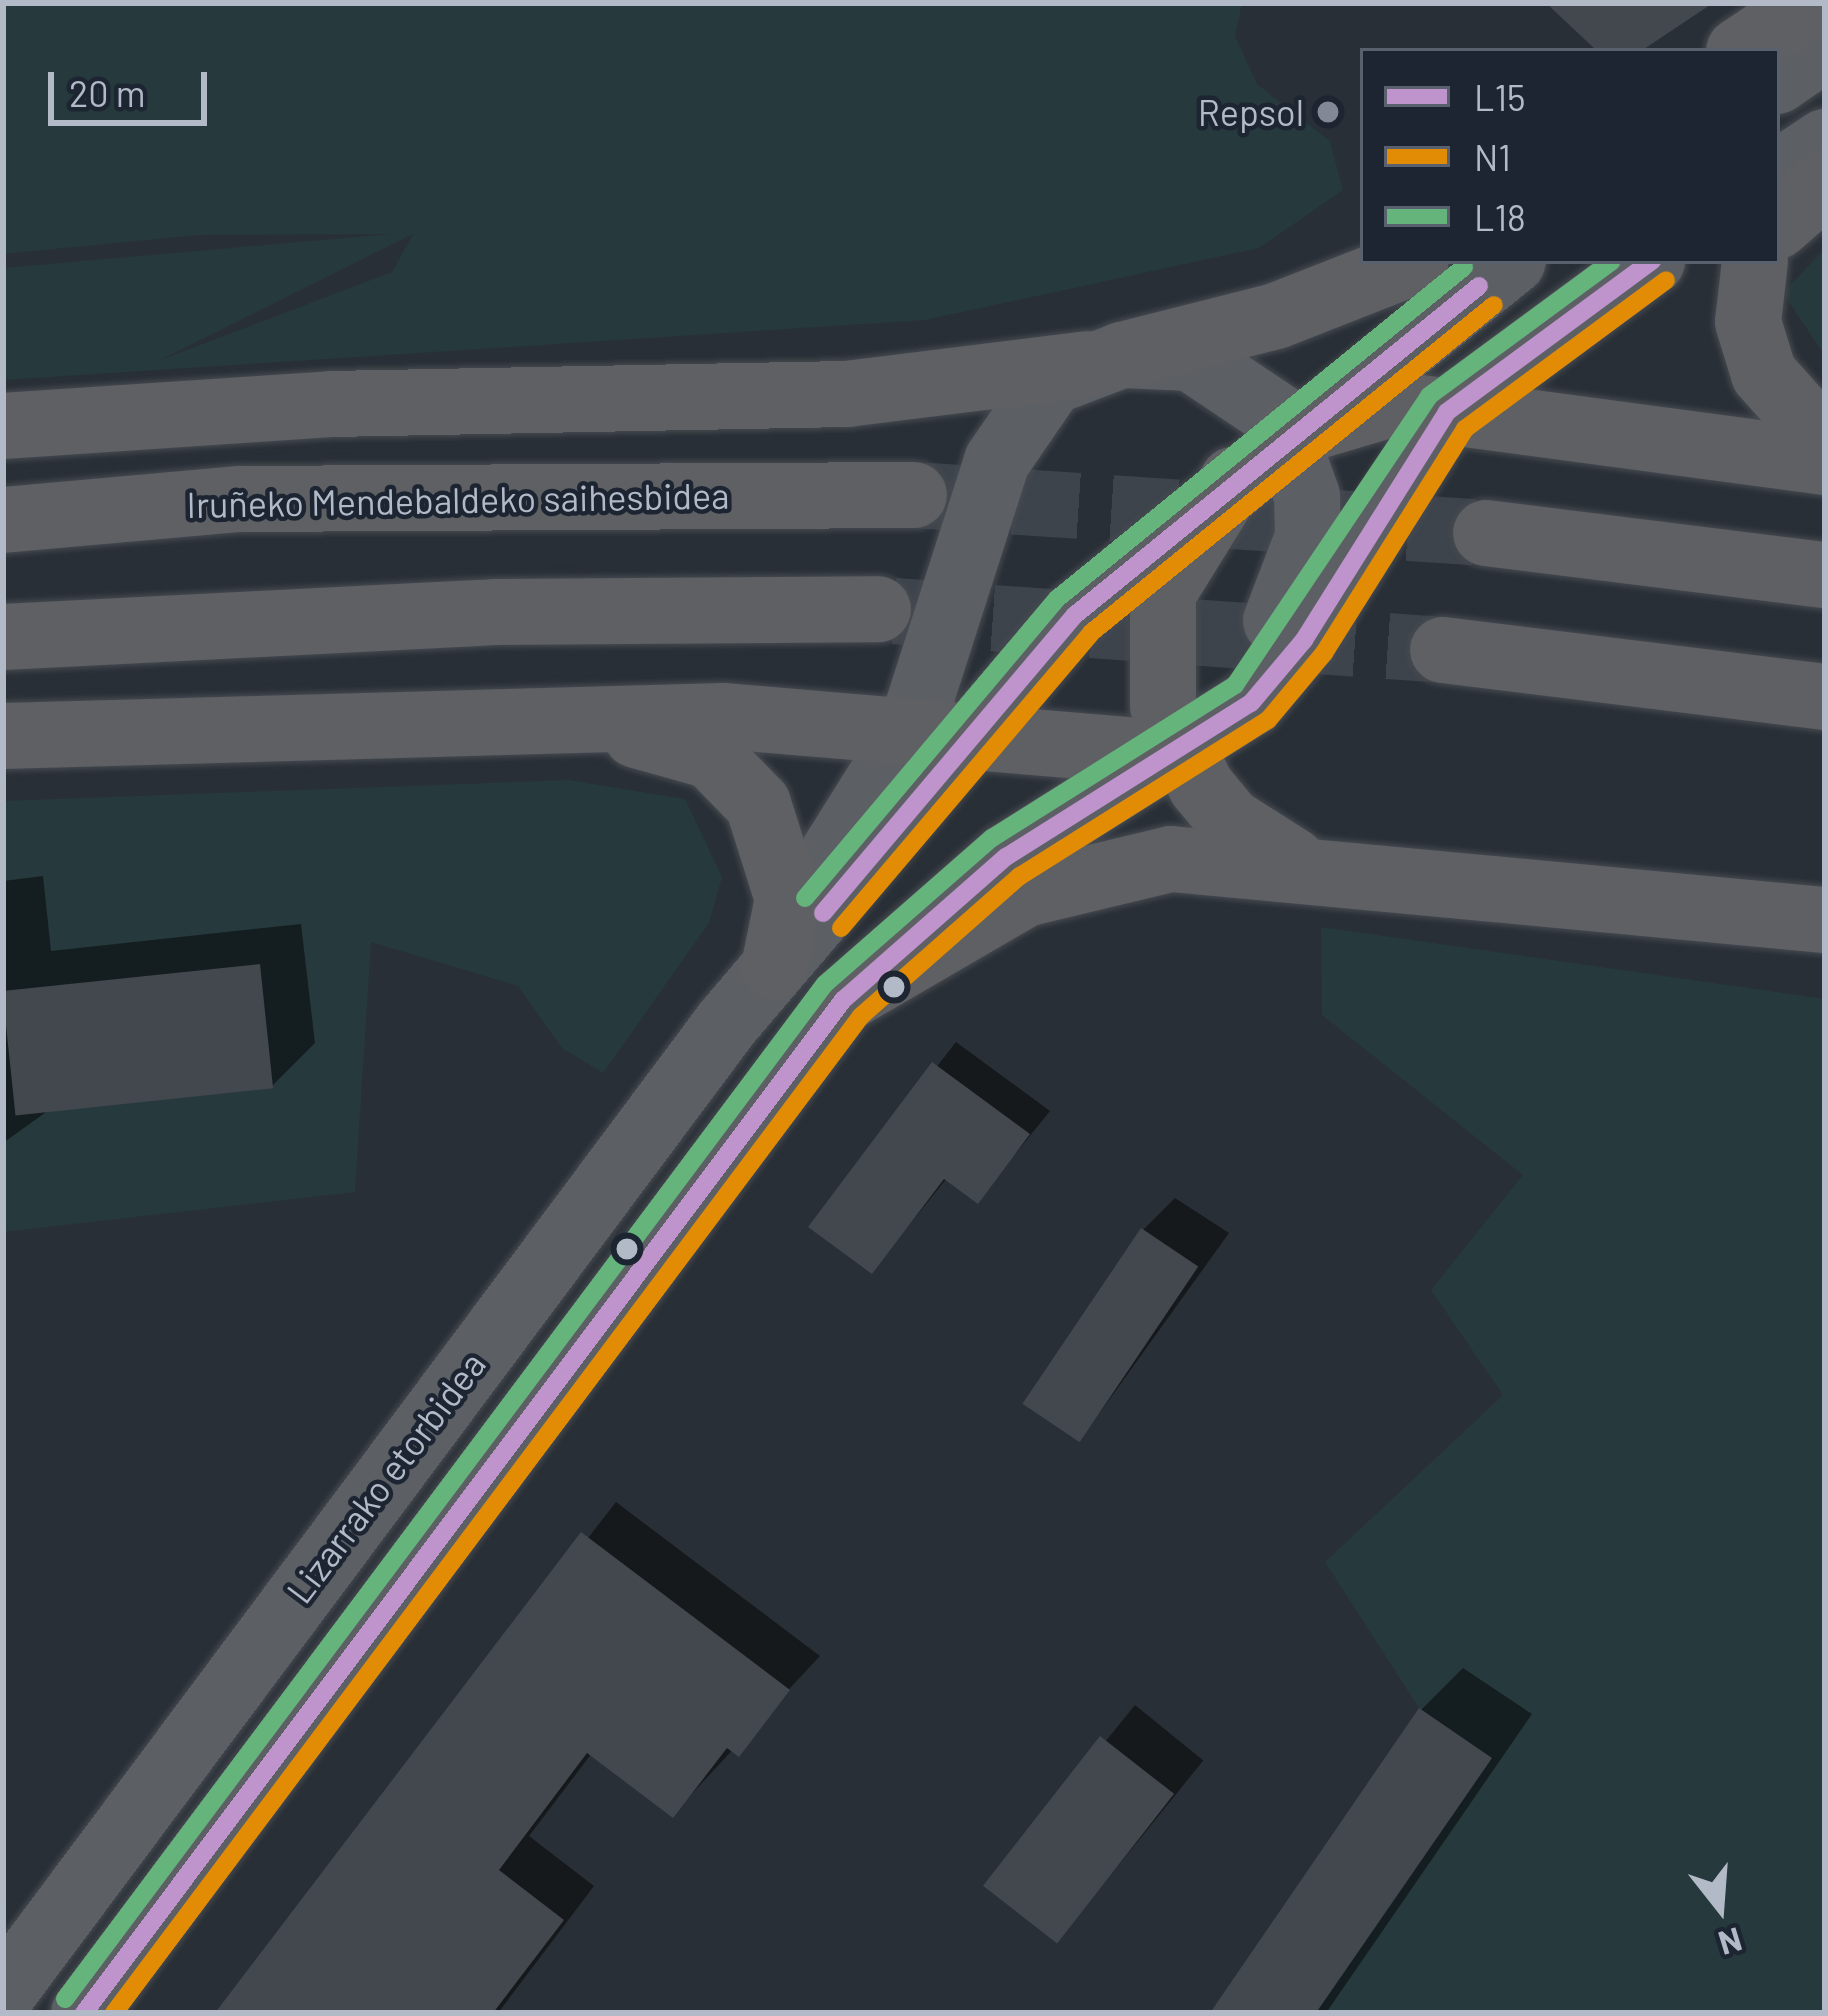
<!DOCTYPE html>
<html>
<head>
<meta charset="utf-8">
<style>
	body { margin:0 }
	#map { position:relative; width:1828px; height:2016px; overflow:hidden; background:#292f36; font-family:Barlow,sans-serif }
	div>[style] { position:absolute }
	.green>* { inset:0; background:#26393c }
	.shadow>* { inset:0; background:#0007; transform-origin:0 0 }
	.building>* { inset:0; background:#43484e; transform-origin:0 0 }
	.motorway-tunnel>* { height:66px; margin-top:-33px; transform-origin:0; background:repeating-linear-gradient(90deg,#3e444c 0 66px,transparent 0 99px) }
	.roads { filter:drop-shadow(0 0 3px #464a51) drop-shadow(0 0 3px #464a51) }
	.trunk>* { height:66px; margin:-33px; padding:0 33px; transform-origin:33px; border-radius:33px; background:#5c6065 }
	.motorway>* { height:66px; margin:-33px; padding:0 33px; transform-origin:33px; border-radius:33px; background:#5e6064 }
	.bus-1>* { height:18px; margin:-9px; padding:0 9px; transform-origin:9px; border-radius:9px; background:#bf93cc }
	.bus-2>* { height:18px; margin:-9px; padding:0 9px; transform-origin:9px; border-radius:9px; background:#e28c05 }
	.bus-3>* { height:18px; margin:-9px; padding:0 9px; transform-origin:9px; border-radius:9px; background:#64b47c }
	.dots>* { width:33px; height:33px; translate:-50% -50%; box-sizing:border-box; border:6px solid #1c2531; border-radius:50% }
	span { translate:-50% -50%; white-space:nowrap; text-align:center; line-height:1.15; -webkit-text-stroke:9px #1c2531; paint-order:stroke }
	.poi-label { font-size:36px; color:#b2bac8 }
	.right { translate:-100% -50%; text-align:right }
	.street-label { font-size:36px; color:#b2bac8 }
	.frame { position:absolute; inset:0; border:6px solid #b2bac8; pointer-events:none }
	.legend { position:absolute; left:1360px; top:48px; width:420px; height:216px; box-sizing:border-box; background:#1c2531; border:3px solid #58616d; margin:0; padding:15px 21px; list-style:none; font-size:36px; color:#b2bac8 }
	.legend li { display:flex; align-items:center; gap:24px; height:60px }
	.legend b { width:60px; border:3px solid #58616d }
	.north { position:absolute; left:1660px; top:1848px; width:120px; height:120px; -webkit-text-stroke:9px #1c2531; paint-order:stroke; rotate:163deg; font-size:33px; font-weight:700; line-height:48px; text-align:center; color:#b2bac8 }
	.north::after { content:''; display:block; margin:auto; width:42px; height:54px; background:#b2bac8; clip-path:polygon(50% 0,100% 100%,50% 72%,0 100%) }
	.scale { position:absolute; left:48px; top:72px; width:159px; height:54px; box-sizing:border-box; border:6px solid #b2bac8; border-top:0; padding-left:15px; font-size:36px; line-height:42px; white-space:nowrap; color:#b2bac8; -webkit-text-stroke:9px #1c2531; paint-order:stroke }
</style>
</head>
<body>
<div id="map">
	<div class="green">
		<i style="clip-path:polygon(evenodd,3px 3px,1242px 3px,1235px 36px,1257px 84px,1330px 141px,1343px 190px,1259px 248px,925px 320px,3px 380px,3px 268px,391px 234px,198px 235px,3px 254px,3px 3px,413px 234px,392px 272px,163px 359px,164px 358px,413px 234px)"></i>
		<i style="clip-path:polygon(1825px 248px,1825px 356px,1783px 293px)"></i>
		<i style="clip-path:polygon(568px 780px,685px 799px,722px 877px,709px 923px,603px 1073px,562px 1048px,518px 986px,371px 942px,355px 1192px,3px 1232px,3px 801px)"></i>
		<i style="clip-path:polygon(1321px 927px,1825px 999px,1825px 2013px,1316px 2013px,1491px 1758px,1419px 1708px,1325px 1562px,1503px 1395px,1431px 1290px,1523px 1175px,1322px 1015px)"></i>
	</div>
	<div class="shadow">
		<i style="clip-path:polygon(43px 876px,51px 951px,301px 924px,315px 1043px,273px 1085px,49px 1110px,3px 1143px,3px 881px)"></i>
		<i style="clip-path:polygon(956px 1042px,1050px 1111px,978px 1200px,947px 1178px,872px 1271px,812px 1226px)"></i>
		<i style="clip-path:polygon(1175px 1198px,1229px 1233px,1081px 1439px,1143px 1230px)"></i>
		<i style="clip-path:polygon(616px 1502px,820px 1656px,673px 1814px,592px 1753px,529px 1836px,594px 1886px,498px 2013px,219px 2013px)"></i>
		<i style="clip-path:polygon(1463px 1668px,1532px 1714px,1326px 2013px,1213px 2013px,1421px 1710px)"></i>
		<i style="left:1135px;top:1705px;width:88px;height:233px;rotate:39deg"></i>
	</div>
	<div class="building">
		<i style="clip-path:polygon(1546px 3px,1713px 3px,1641px 51px,1597px 51px)"></i>
		<i style="left:260px;top:964px;width:125px;height:259px;rotate:84deg"></i>
		<i style="clip-path:polygon(932px 1062px,1030px 1134px,978px 1204px,944px 1179px,872px 1274px,808px 1227px)"></i>
		<i style="left:1141px;top:1228px;width:69px;height:212px;rotate:34deg"></i>
		<i style="clip-path:polygon(581px 1532px,790px 1690px,739px 1757px,727px 1748px,673px 1818px,587px 1753px,499px 1870px,564px 1920px,493px 2013px,215px 2013px)"></i>
		<i style="clip-path:polygon(1419px 1708px,1492px 1758px,1316px 2013px,1210px 2013px)"></i>
		<i style="left:1100px;top:1736px;width:94px;height:190px;rotate:38deg"></i>
	</div>
	<div class="motorway-tunnel">
		<i style="left:914px;top:495px;width:573px;rotate:3.8deg"></i>
		<i style="left:894px;top:611px;width:550px;rotate:4.06deg"></i>
	</div>
	<div class="roads">
		<div class="trunk">
			<i style="left:1777px;top:81px;width:58px;rotate:-34.5deg"></i>
			<i style="left:1777px;top:174px;width:58px;rotate:-33.7deg"></i>
			<i style="left:830px;top:858px;width:152px;rotate:-57.9deg"></i>
			<i style="left:911px;top:729px;width:281px;rotate:-72.2deg"></i>
			<i style="left:997px;top:461px;width:96px;rotate:-55.6deg"></i>
			<i style="left:1051px;top:382px;width:76px;rotate:-20.8deg"></i>
			<i style="left:1122px;top:355px;width:69px;rotate:2.5deg"></i>
			<i style="left:1191px;top:358px;width:106px;rotate:33.8deg"></i>
			<i style="left:1279px;top:417px;width:84px;rotate:70.5deg"></i>
			<i style="left:1307px;top:496px;width:41px;rotate:88.6deg"></i>
			<i style="left:1308px;top:537px;width:90px;rotate:110.9deg"></i>
			<i style="left:3px;top:1993px;width:1210px;rotate:-53.26deg"></i>
			<i style="left:727px;top:1023px;width:536px;rotate:-49.54deg"></i>
			<i style="left:1075px;top:615px;width:563px;rotate:-38.95deg"></i>
			<i style="left:84px;top:2013px;width:1266px;rotate:-53.16deg"></i>
			<i style="left:843px;top:1000px;width:217px;rotate:-41.3deg"></i>
			<i style="left:1006px;top:857px;width:289px;rotate:-32.2deg"></i>
			<i style="left:1251px;top:703px;width:82px;rotate:-49.9deg"></i>
			<i style="left:1304px;top:640px;width:269px;rotate:-57.9deg"></i>
			<i style="left:1447px;top:412px;width:255px;rotate:-36.4deg"></i>
		</div>
		<div class="motorway">
			<i style="left:1739px;top:51px;width:87px;rotate:-33.7deg"></i>
			<i style="left:1777px;top:226px;width:64px;rotate:-41.2deg"></i>
			<i style="left:1755px;top:261px;width:61px;rotate:96.5deg"></i>
			<i style="left:1748px;top:322px;width:54px;rotate:72.9deg"></i>
			<i style="left:1764px;top:374px;width:91px;rotate:48.1deg"></i>
			<i style="left:1122px;top:355px;width:159px;rotate:-14.2deg"></i>
			<i style="left:1276px;top:316px;width:150px;rotate:-21.4deg"></i>
			<i style="left:3px;top:426px;width:329px;rotate:-3.8deg"></i>
			<i style="left:331px;top:404px;width:516px;rotate:-1.11deg"></i>
			<i style="left:847px;top:394px;width:243px;rotate:-7.1deg"></i>
			<i style="left:1287px;top:435px;width:109px;rotate:-16.6deg"></i>
			<i style="left:1391px;top:404px;width:438px;rotate:7.6deg"></i>
			<i style="left:1233px;top:480px;width:133px;rotate:121.8deg"></i>
			<i style="left:1163px;top:593px;width:113px;rotate:90deg"></i>
			<i style="left:1163px;top:706px;width:89px;rotate:64.6deg"></i>
			<i style="left:1201px;top:786px;width:45px;rotate:50.4deg"></i>
			<i style="left:1230px;top:821px;width:75px;rotate:32.4deg"></i>
			<i style="left:3px;top:520px;width:238px;rotate:-5.1deg"></i>
			<i style="left:240px;top:499px;width:674px;rotate:-0.34deg"></i>
			<i style="left:1486px;top:533px;width:342px;rotate:7.1deg"></i>
			<i style="left:3px;top:637px;width:492px;rotate:-2.9deg"></i>
			<i style="left:494px;top:612px;width:384px;rotate:-0.4deg"></i>
			<i style="left:1443px;top:650px;width:385px;rotate:7deg"></i>
			<i style="left:636px;top:735px;width:78px;rotate:15.6deg"></i>
			<i style="left:711px;top:756px;width:67px;rotate:45.6deg"></i>
			<i style="left:758px;top:804px;width:100px;rotate:72.5deg"></i>
			<i style="left:788px;top:899px;width:69px;rotate:101.6deg"></i>
			<i style="left:3px;top:736px;width:720px;rotate:-1.59deg"></i>
			<i style="left:723px;top:716px;width:458px;rotate:4.8deg"></i>
			<i style="left:843px;top:1000px;width:211px;rotate:-30.2deg"></i>
			<i style="left:1025px;top:894px;width:150px;rotate:-13.5deg"></i>
			<i style="left:1171px;top:859px;width:657px;rotate:5.33deg"></i>
		</div>
	</div>
	<div class="bus-1">
		<i style="left:823px;top:913px;width:390px;rotate:-49.8deg"></i>
		<i style="left:1075px;top:615px;width:521px;rotate:-39.16deg"></i>
		<i style="left:84px;top:2013px;width:1266px;rotate:-53.16deg"></i>
		<i style="left:843px;top:1000px;width:217px;rotate:-41.3deg"></i>
		<i style="left:1006px;top:857px;width:289px;rotate:-32.2deg"></i>
		<i style="left:1251px;top:703px;width:82px;rotate:-49.9deg"></i>
		<i style="left:1304px;top:640px;width:269px;rotate:-57.9deg"></i>
		<i style="left:1447px;top:412px;width:255px;rotate:-36.4deg"></i>
	</div>
	<div class="bus-2">
		<i style="left:841px;top:928px;width:388px;rotate:-49.7deg"></i>
		<i style="left:1092px;top:632px;width:518px;rotate:-39.13deg"></i>
		<i style="left:114px;top:2013px;width:1246px;rotate:-53.16deg"></i>
		<i style="left:861px;top:1016px;width:212px;rotate:-41.4deg"></i>
		<i style="left:1020px;top:876px;width:293px;rotate:-32.2deg"></i>
		<i style="left:1268px;top:720px;width:87px;rotate:-50.1deg"></i>
		<i style="left:1324px;top:653px;width:265px;rotate:-57.8deg"></i>
		<i style="left:1465px;top:429px;width:250px;rotate:-36.5deg"></i>
	</div>
	<div class="bus-3">
		<i style="left:805px;top:898px;width:392px;rotate:-49.9deg"></i>
		<i style="left:1058px;top:598px;width:524px;rotate:-39.19deg"></i>
		<i style="left:65px;top:1999px;width:1268px;rotate:-53.18deg"></i>
		<i style="left:825px;top:984px;width:222px;rotate:-41.2deg"></i>
		<i style="left:992px;top:838px;width:287px;rotate:-32.2deg"></i>
		<i style="left:1235px;top:685px;width:348px;rotate:-56.1deg"></i>
		<i style="left:1429px;top:396px;width:227px;rotate:-36.4deg"></i>
	</div>
	<div class="dots">
		<i style="left:1328px;top:112px;background:#828995"></i>
		<i style="left:894px;top:987px;background:#b2bac8"></i>
		<i style="left:627px;top:1249px;background:#b2bac8"></i>
	</div>
	<div class="poi-label">
		<span class="right" style="left:1304px;top:112px">Repsol</span>
	</div>
	<div class="street-label">
		<span style="left:458px;top:499px;rotate:-1deg">Iruñeko Mendebaldeko saihesbidea</span>
		<span style="left:385px;top:1477px;rotate:-53deg">Lizarrako etorbidea</span>
	</div>
	<div class="frame"></div>
	<ul class="legend">
	<li><b style="height:15px;background:#bf93cc"></b>L15</li>
	<li><b style="height:15px;background:#e28c05"></b>N1</li>
	<li><b style="height:15px;background:#64b47c"></b>L18</li>
	</ul>
	<div class="north">N</div>
	<div class="scale">20 m</div>
</div>
</body>
</html>
